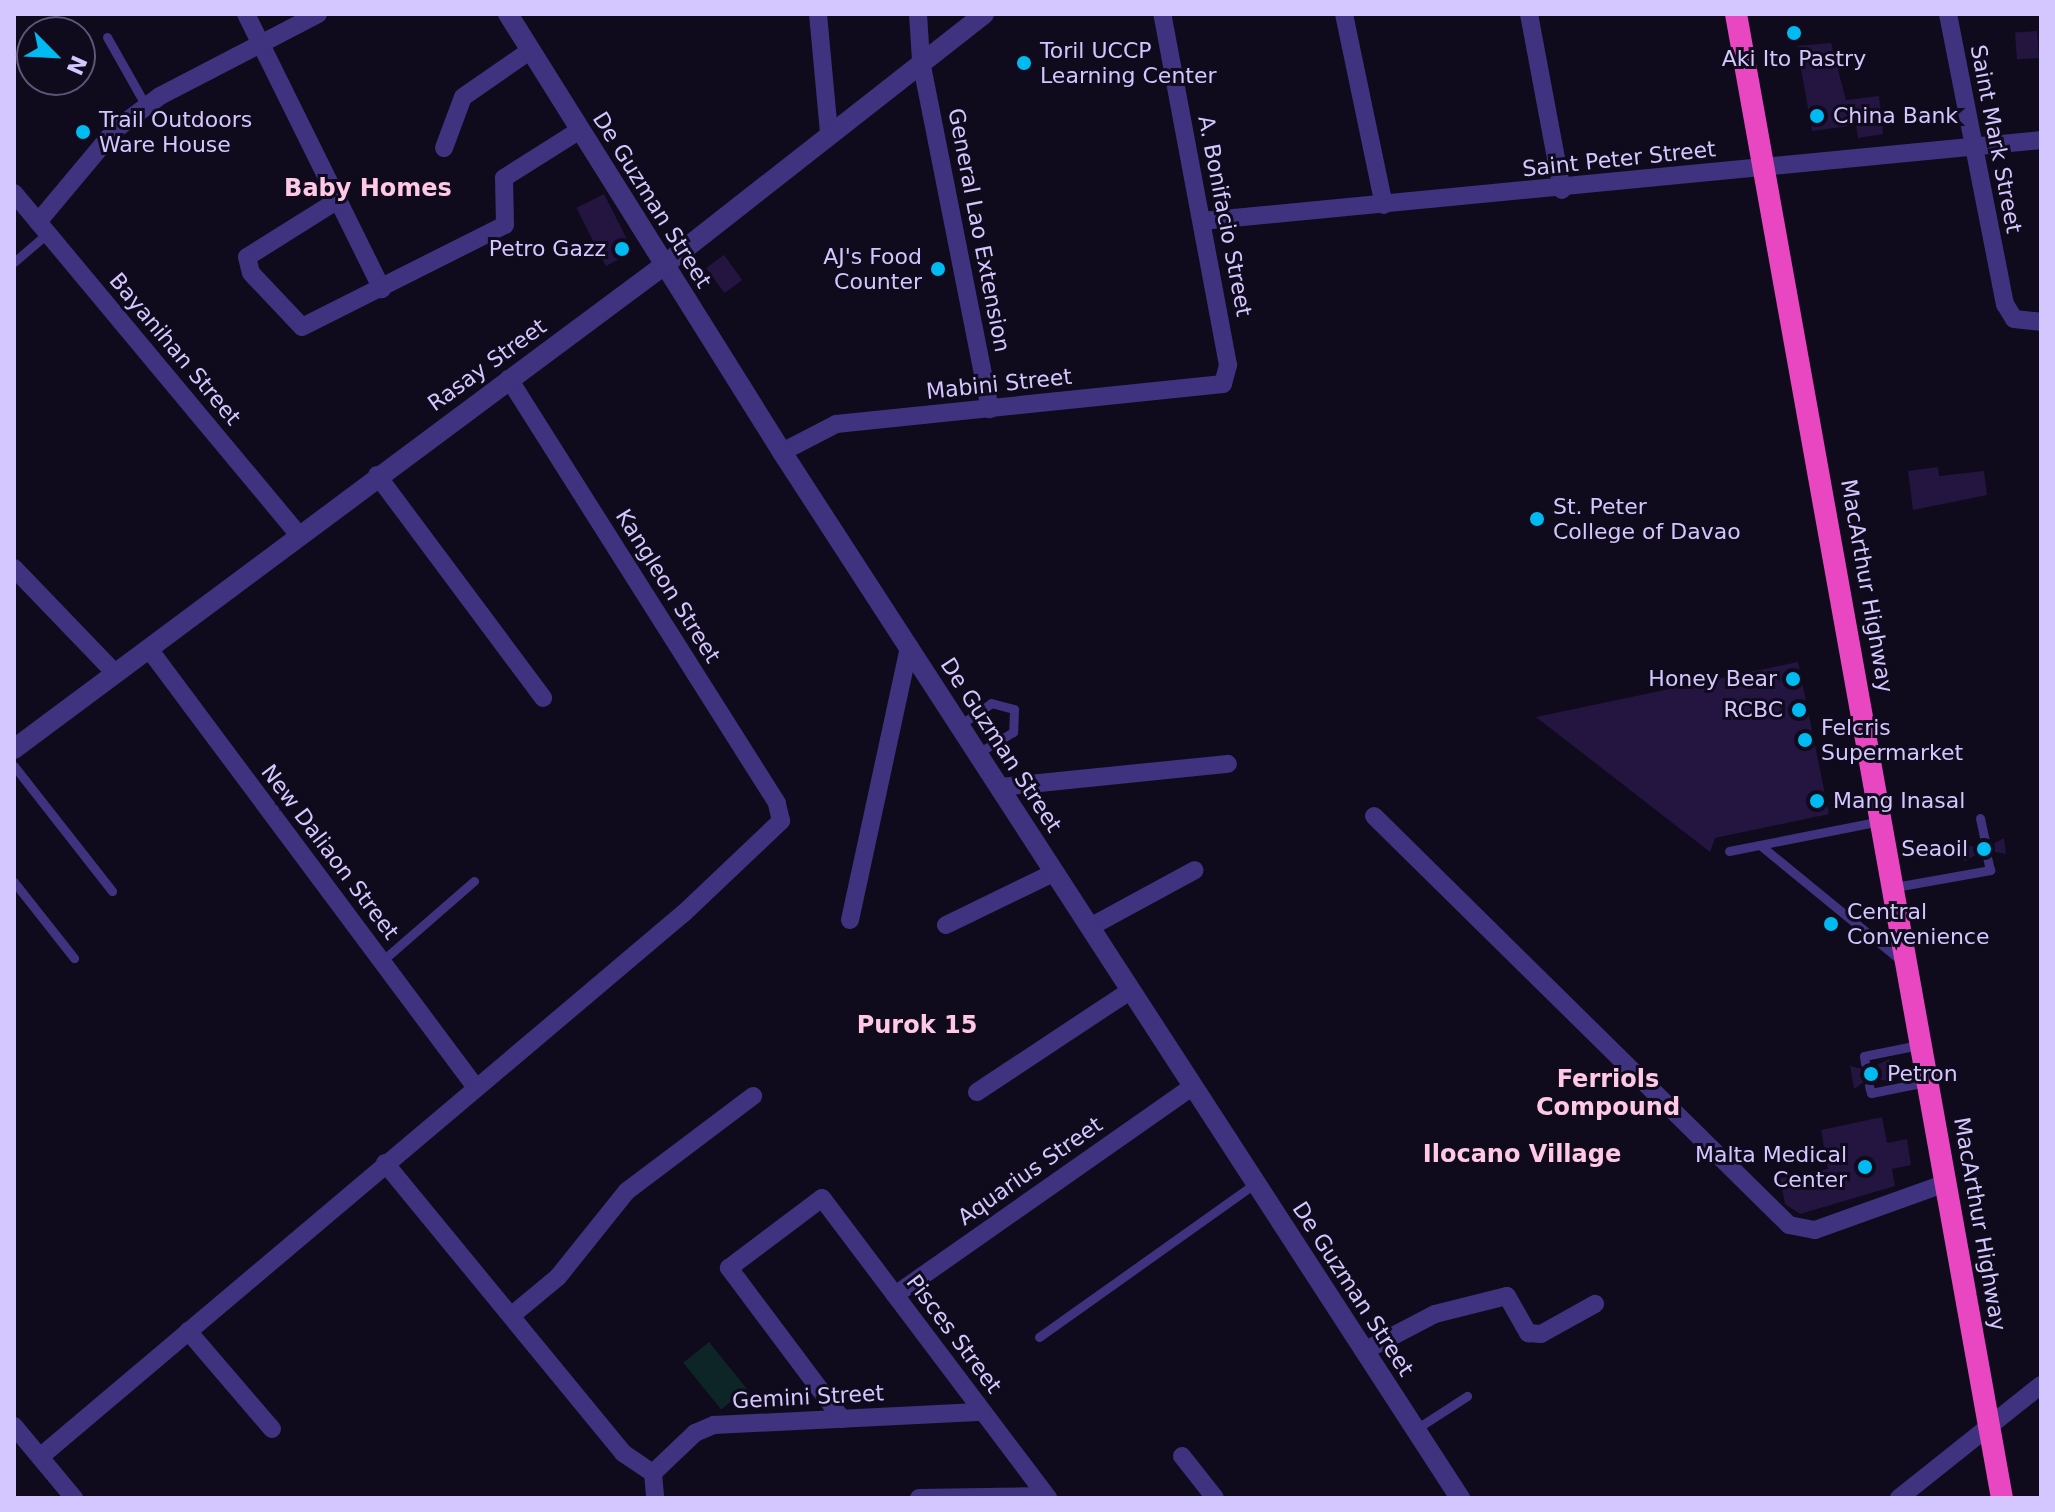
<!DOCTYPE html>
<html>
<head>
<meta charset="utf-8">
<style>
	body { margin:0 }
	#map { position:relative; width:2055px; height:1512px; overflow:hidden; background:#100a1d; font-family:"DejaVu Sans",sans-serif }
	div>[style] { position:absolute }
	.green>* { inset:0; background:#0d2527; transform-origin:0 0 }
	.building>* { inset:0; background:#23153f; transform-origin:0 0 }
	.service>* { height:9px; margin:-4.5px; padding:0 4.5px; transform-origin:4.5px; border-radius:4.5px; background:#3f327e }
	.minor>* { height:18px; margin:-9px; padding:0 9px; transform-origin:9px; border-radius:9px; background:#3f327e }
	.tertiary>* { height:20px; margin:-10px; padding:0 10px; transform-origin:10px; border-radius:10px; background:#3f327e }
	.trunk>* { height:22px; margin:-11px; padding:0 11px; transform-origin:11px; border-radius:11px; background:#e947c2 }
	.dots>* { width:22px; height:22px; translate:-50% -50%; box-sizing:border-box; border:4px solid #100a1d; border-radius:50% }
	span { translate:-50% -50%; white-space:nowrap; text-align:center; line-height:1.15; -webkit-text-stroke:6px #100a1d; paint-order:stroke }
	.poi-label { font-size:22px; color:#d4c6ff }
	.left { translate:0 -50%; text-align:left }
	.right { translate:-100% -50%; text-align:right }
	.street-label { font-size:22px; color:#d4c6ff }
	.neighbourhood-label { font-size:24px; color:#ffc8e4; font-weight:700 }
	.frame { position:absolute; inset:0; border:16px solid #d4c6ff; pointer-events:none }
	.north { position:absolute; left:16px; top:16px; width:80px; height:80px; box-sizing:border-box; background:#100a1d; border:2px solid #5e5577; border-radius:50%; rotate:114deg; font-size:22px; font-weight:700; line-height:32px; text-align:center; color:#d4c6ff }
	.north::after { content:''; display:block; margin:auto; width:28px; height:36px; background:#00bbf1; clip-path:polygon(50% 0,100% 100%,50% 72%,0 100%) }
</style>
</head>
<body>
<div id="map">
	<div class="green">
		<i style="left:709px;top:1342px;width:60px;height:33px;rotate:51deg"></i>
	</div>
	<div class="building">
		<i style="left:2037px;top:31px;width:27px;height:22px;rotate:86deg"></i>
		<i style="clip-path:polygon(1831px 43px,1846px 100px,1879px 96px,1883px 134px,1858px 138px,1856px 125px,1812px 131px,1797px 46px)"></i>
		<i style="left:604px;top:194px;width:65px;height:31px;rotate:63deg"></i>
		<i style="left:724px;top:255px;width:31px;height:22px;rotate:54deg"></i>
		<i style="clip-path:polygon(1938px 467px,1939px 476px,1984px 471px,1987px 495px,1913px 510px,1908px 471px)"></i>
		<i style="clip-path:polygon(1798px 662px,1829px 814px,1715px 838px,1710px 852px,1536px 717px)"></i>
		<i style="clip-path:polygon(2004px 838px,2006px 854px,1986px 850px,1964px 861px,1961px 845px,1986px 848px)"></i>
		<i style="clip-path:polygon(1889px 1059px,1893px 1081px,1868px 1079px,1854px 1089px,1850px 1066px,1867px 1070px)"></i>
		<i style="clip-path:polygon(1882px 1117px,1887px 1143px,1907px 1139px,1911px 1165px,1892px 1169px,1895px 1186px,1800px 1214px,1785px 1204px,1780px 1178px,1828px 1169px,1821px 1130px)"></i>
	</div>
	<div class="service">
		<i style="left:107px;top:37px;width:79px;rotate:60.5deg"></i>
		<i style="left:14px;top:262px;width:45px;rotate:-40.5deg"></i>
		<i style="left:960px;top:725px;width:38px;rotate:-35deg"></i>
		<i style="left:991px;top:703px;width:24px;rotate:15deg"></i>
		<i style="left:1014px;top:709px;width:23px;rotate:92deg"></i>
		<i style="left:1013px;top:732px;width:41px;rotate:149deg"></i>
		<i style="left:14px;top:766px;width:159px;rotate:51.9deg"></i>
		<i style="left:1980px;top:818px;width:24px;rotate:78deg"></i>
		<i style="left:1760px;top:845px;width:185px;rotate:39.3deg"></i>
		<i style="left:1729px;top:851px;width:154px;rotate:-11.2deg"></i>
		<i style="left:14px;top:882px;width:97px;rotate:51.7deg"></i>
		<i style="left:1895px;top:887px;width:97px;rotate:-10.1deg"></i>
		<i style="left:1990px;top:870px;width:13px;rotate:-103deg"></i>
		<i style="left:382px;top:961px;width:122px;rotate:-41deg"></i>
		<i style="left:1865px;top:1063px;width:7px;rotate:-98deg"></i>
		<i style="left:1864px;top:1056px;width:56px;rotate:-11.3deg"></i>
		<i style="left:1869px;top:1086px;width:7px;rotate:74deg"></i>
		<i style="left:1871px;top:1093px;width:56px;rotate:-11.3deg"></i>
		<i style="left:1039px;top:1337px;width:266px;rotate:-35.4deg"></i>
		<i style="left:1416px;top:1429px;width:61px;rotate:-32.9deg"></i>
	</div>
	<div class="minor">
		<i style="left:246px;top:14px;width:307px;rotate:63.7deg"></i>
		<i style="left:818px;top:14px;width:120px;rotate:84.7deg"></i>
		<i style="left:918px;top:14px;width:47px;rotate:86.3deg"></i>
		<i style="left:921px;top:61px;width:355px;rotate:78.8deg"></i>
		<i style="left:1344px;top:14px;width:195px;rotate:78.2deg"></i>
		<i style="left:1529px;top:14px;width:179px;rotate:79.4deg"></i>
		<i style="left:1948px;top:14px;width:296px;rotate:78.9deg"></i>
		<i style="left:2005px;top:304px;width:17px;rotate:59deg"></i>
		<i style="left:2014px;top:319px;width:27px;rotate:6deg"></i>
		<i style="left:444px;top:148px;width:54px;rotate:-69.6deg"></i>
		<i style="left:463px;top:97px;width:83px;rotate:-34.7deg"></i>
		<i style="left:14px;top:193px;width:445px;rotate:50.2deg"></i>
		<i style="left:338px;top:200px;width:107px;rotate:147.9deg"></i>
		<i style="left:247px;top:257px;width:16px;rotate:76deg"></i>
		<i style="left:251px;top:273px;width:74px;rotate:46.6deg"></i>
		<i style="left:302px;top:327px;width:227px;rotate:-26.7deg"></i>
		<i style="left:505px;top:225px;width:47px;rotate:-91.2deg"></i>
		<i style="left:504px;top:178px;width:90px;rotate:-32.3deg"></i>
		<i style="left:1202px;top:221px;width:843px;rotate:-5.51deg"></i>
		<i style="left:38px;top:222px;width:120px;rotate:-50.1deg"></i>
		<i style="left:115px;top:130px;width:56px;rotate:-37.1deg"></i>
		<i style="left:160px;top:96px;width:178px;rotate:-27.4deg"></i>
		<i style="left:782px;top:452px;width:61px;rotate:-27.4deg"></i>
		<i style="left:836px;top:424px;width:389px;rotate:-5.9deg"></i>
		<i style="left:1223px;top:384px;width:20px;rotate:-75deg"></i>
		<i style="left:1228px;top:365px;width:357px;rotate:-100.6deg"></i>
		<i style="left:377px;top:475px;width:278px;rotate:53.3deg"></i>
		<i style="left:14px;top:568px;width:147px;rotate:46.1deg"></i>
		<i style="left:149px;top:649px;width:544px;rotate:53.3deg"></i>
		<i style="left:1000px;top:787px;width:229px;rotate:-5.8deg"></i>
		<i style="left:1374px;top:816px;width:583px;rotate:44.58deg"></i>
		<i style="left:1789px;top:1225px;width:26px;rotate:11deg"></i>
		<i style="left:1815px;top:1230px;width:139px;rotate:-19.7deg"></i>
		<i style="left:850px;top:920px;width:280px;rotate:-77.8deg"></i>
		<i style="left:946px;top:925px;width:121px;rotate:-25.9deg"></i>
		<i style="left:1090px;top:927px;width:119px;rotate:-28.5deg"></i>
		<i style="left:977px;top:1092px;width:185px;rotate:-33.5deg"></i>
		<i style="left:385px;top:1163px;width:375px;rotate:50.6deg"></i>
		<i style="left:623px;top:1453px;width:36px;rotate:34deg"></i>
		<i style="left:895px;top:1295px;width:364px;rotate:-35deg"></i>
		<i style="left:511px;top:1316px;width:61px;rotate:-39.7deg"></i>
		<i style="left:558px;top:1277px;width:110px;rotate:-51.3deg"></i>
		<i style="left:627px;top:1191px;width:158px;rotate:-37deg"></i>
		<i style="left:188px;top:1331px;width:129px;rotate:49.4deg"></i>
		<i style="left:1364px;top:1351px;width:80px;rotate:-27.5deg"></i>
		<i style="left:1435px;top:1314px;width:74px;rotate:-14deg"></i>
		<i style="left:1507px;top:1296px;width:43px;rotate:60.4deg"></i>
		<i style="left:1528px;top:1333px;width:13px;rotate:4deg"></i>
		<i style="left:1541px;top:1334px;width:62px;rotate:-29.1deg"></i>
		<i style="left:842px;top:1419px;width:189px;rotate:-126.8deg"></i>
		<i style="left:729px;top:1268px;width:116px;rotate:-37deg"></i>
		<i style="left:822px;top:1198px;width:376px;rotate:53deg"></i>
		<i style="left:14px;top:1426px;width:94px;rotate:50.2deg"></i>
		<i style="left:1182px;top:1456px;width:53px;rotate:51.8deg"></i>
		<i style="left:40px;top:1457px;width:843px;rotate:-40.19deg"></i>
		<i style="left:684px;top:913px;width:134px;rotate:-43.5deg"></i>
		<i style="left:781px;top:821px;width:18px;rotate:-103deg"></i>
		<i style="left:777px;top:803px;width:502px;rotate:-122.3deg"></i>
		<i style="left:653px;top:1473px;width:58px;rotate:-43.6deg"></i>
		<i style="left:695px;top:1433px;width:21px;rotate:-23deg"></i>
		<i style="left:714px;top:1425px;width:269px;rotate:-2.8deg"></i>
		<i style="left:653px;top:1473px;width:25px;rotate:85deg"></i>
		<i style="left:919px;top:1498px;width:127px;rotate:-0.9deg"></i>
		<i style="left:1899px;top:1498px;width:181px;rotate:-38.5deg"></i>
	</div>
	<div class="tertiary">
		<i style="left:508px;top:14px;width:517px;rotate:57.97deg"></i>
		<i style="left:782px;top:452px;width:1247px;rotate:57.05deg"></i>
		<i style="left:14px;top:749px;width:809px;rotate:-36.66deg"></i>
		<i style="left:663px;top:266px;width:408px;rotate:-38.1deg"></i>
	</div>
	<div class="trunk">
		<i style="left:1736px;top:14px;width:1508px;rotate:79.84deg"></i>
	</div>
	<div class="dots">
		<i style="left:1794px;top:33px;background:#00bbf1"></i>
		<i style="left:1024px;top:63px;background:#00bbf1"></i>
		<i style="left:1817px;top:116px;background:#00bbf1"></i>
		<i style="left:83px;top:132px;background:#00bbf1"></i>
		<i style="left:622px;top:249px;background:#00bbf1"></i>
		<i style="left:938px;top:269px;background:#00bbf1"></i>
		<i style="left:1537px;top:519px;background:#00bbf1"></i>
		<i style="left:1793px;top:679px;background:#00bbf1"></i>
		<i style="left:1799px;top:710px;background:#00bbf1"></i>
		<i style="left:1805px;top:740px;background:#00bbf1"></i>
		<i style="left:1817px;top:801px;background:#00bbf1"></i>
		<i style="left:1984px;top:849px;background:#00bbf1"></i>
		<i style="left:1831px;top:924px;background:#00bbf1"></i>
		<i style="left:1871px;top:1074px;background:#00bbf1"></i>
		<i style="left:1865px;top:1167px;background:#00bbf1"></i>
	</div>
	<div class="poi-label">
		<span class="left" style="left:1040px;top:63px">Toril UCCP<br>Learning Center</span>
		<span style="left:1794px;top:59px">Aki Ito Pastry</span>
		<span class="left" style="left:1833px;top:116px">China Bank</span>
		<span class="left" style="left:99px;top:132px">Trail Outdoors<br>Ware House</span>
		<span class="right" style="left:606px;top:249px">Petro Gazz</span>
		<span class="right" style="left:922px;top:269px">AJ's Food<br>Counter</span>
		<span class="left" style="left:1553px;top:519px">St. Peter<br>College of Davao</span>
		<span class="right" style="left:1777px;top:679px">Honey Bear</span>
		<span class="right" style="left:1783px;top:710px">RCBC</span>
		<span class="left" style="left:1821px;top:740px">Felcris<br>Supermarket</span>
		<span class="left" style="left:1833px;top:801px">Mang Inasal</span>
		<span class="right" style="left:1968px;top:849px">Seaoil</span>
		<span class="left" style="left:1847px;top:924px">Central<br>Convenience</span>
		<span class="left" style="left:1887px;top:1074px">Petron</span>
		<span class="right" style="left:1847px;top:1167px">Malta Medical<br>Center</span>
	</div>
	<div class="street-label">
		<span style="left:1996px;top:139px;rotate:79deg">Saint Mark Street</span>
		<span style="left:1619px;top:159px;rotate:-6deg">Saint Peter Street</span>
		<span style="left:652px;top:200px;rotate:58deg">De Guzman Street</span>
		<span style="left:1225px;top:216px;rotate:79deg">A. Bonifacio Street</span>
		<span style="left:979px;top:230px;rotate:79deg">General Lao Extension</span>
		<span style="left:175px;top:349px;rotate:50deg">Bayanihan Street</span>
		<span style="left:487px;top:365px;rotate:-36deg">Rasay Street</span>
		<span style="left:999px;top:384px;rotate:-6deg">Mabini Street</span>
		<span style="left:668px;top:586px;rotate:58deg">Kangleon Street</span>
		<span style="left:1867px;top:586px;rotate:80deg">MacArthur Highway</span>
		<span style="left:1001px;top:745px;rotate:57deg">De Guzman Street</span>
		<span style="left:330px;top:852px;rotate:53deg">New Daliaon Street</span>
		<span style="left:1030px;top:1171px;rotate:-35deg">Aquarius Street</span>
		<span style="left:1980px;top:1224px;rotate:80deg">MacArthur Highway</span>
		<span style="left:1353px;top:1289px;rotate:57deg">De Guzman Street</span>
		<span style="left:954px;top:1334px;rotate:53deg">Pisces Street</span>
		<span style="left:808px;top:1397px;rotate:-3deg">Gemini Street</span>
	</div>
	<div class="neighbourhood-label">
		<span style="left:368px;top:189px">Baby Homes</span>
		<span style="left:917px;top:1026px">Purok 15</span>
		<span style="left:1608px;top:1094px">Ferriols<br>Compound</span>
		<span style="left:1522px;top:1155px">Ilocano Village</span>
	</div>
	<div class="frame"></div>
	<div class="north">N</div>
</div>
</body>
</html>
